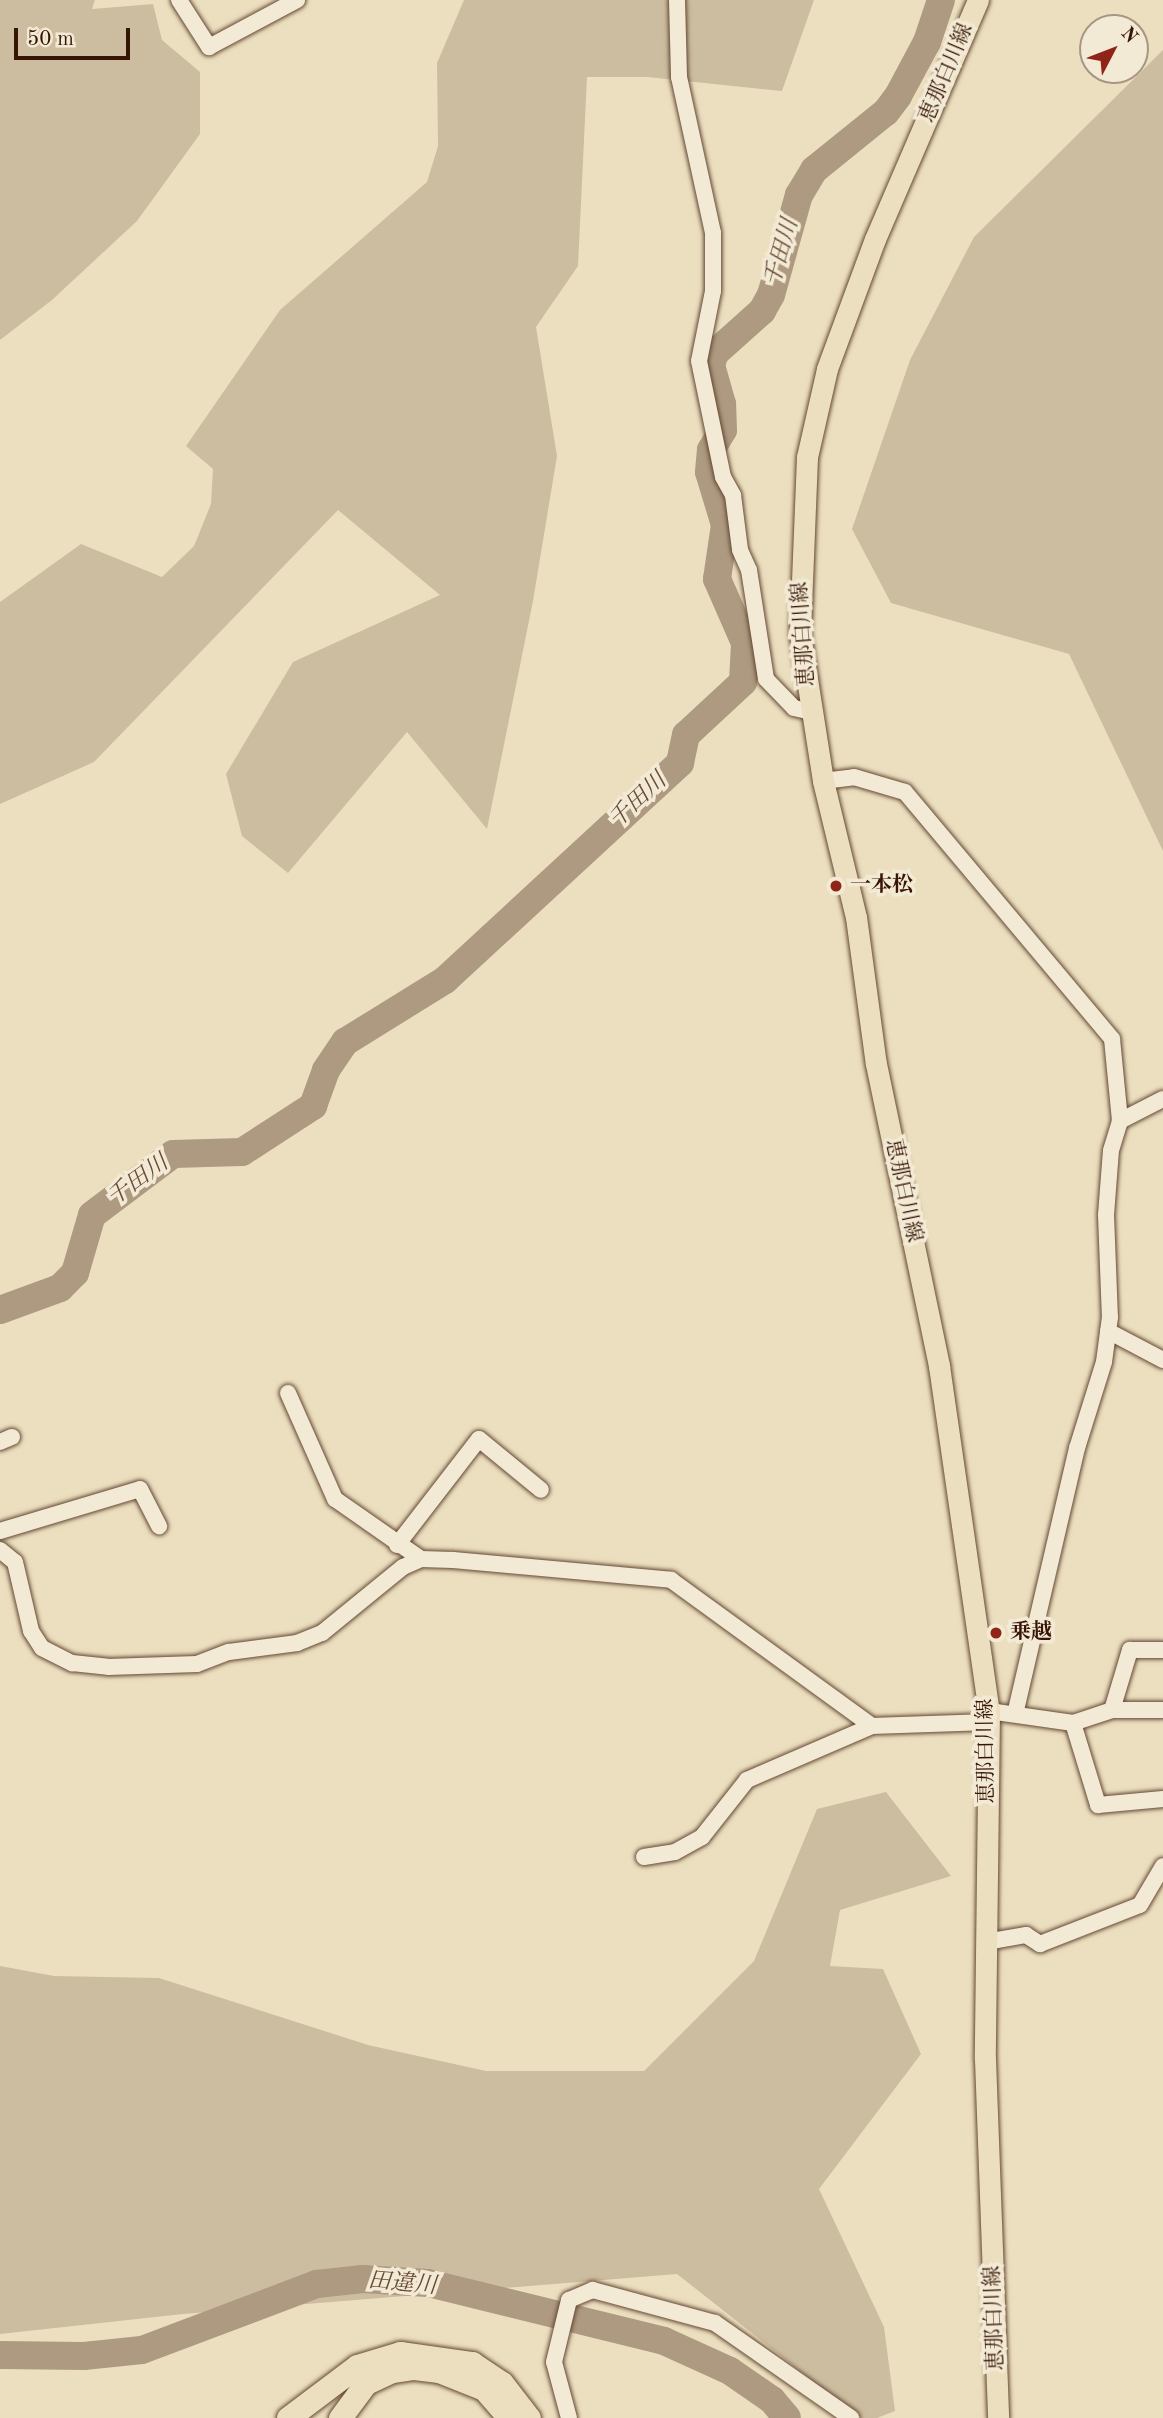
<!DOCTYPE html>
<html>
<head>
<meta charset="utf-8">
<style>
	body { margin:0 }
	#map { position:relative; width:1163px; height:2418px; overflow:hidden; background:#ecdfbf; font-family:"Old Standard TT","Noto Serif JP",serif }
	div>[style] { position:absolute }
	.green>* { inset:0; background:#cdbda0 }
	.river>* { height:28px; margin:-14px; padding:0 14px; transform-origin:14px; border-radius:14px; background:#ae9a80 }
	.roads { filter:drop-shadow(0 0 2px #644834) drop-shadow(0 0 2px #644834) }
	.minor>* { height:16px; margin:-8px; padding:0 8px; transform-origin:8px; border-radius:8px; background:#f3ead5 }
	.major>* { height:21px; margin:-10.5px; padding:0 10.5px; transform-origin:10.5px; border-radius:10.5px; background:#ecdfbf }
	.highway>* { height:23px; margin:-11.5px; padding:0 11.5px; transform-origin:11.5px; border-radius:11.5px; background:#ecdfbf }
	.dots>* { width:19px; height:19px; translate:-50% -50%; box-sizing:border-box; border:4px solid #f3ead5; border-radius:50% }
	span { translate:-50% -50%; white-space:nowrap; text-align:center; line-height:1.15; -webkit-text-stroke:7px #f3ead5; paint-order:stroke }
	.street-label { font-size:21px; color:#371506 }
	.poi-label { font-size:21px; color:#371506; font-weight:700 }
	.left { translate:0 -50%; text-align:left }
	.water-label { font-size:23px; color:#674a37; font-style:italic }
	.north { position:absolute; left:1079px; top:14px; width:70px; height:70px; box-sizing:border-box; background:#f3ead5; border:2px solid #a89582; border-radius:50%; rotate:48deg; font-size:19px; font-weight:700; line-height:28px; text-align:center; color:#371506 }
	.north::after { content:''; display:block; margin:auto; width:24px; height:32px; background:#8f2418; clip-path:polygon(50% 0,100% 100%,50% 72%,0 100%) }
	.scale { position:absolute; left:14px; top:28px; width:116px; height:32px; box-sizing:border-box; border:4px solid #371506; border-top:0; padding-left:9px; font-size:21px; line-height:24px; white-space:nowrap; color:#371506; -webkit-text-stroke:5px #f3ead5; paint-order:stroke }
</style>
</head>
<body>
<div id="map">
	<div class="green">
		<i style="clip-path:polygon(0 0,95px 0,92px 9px,153px 4px,162px 40px,200px 72px,200px 134px,137px 221px,52px 300px,0 340px)"></i>
		<i style="clip-path:polygon(464px 0,814px 0,782px 91px,647px 77px,587px 77px,578px 266px,536px 327px,557px 456px,533px 601px,487px 829px,407px 732px,288px 873px,242px 836px,226px 774px,293px 662px,440px 595px,338px 510px,94px 762px,0 804px,0 602px,81px 544px,162px 577px,194px 546px,211px 504px,213px 469px,186px 446px,280px 310px,427px 182px,438px 146px,437px 63px)"></i>
		<i style="clip-path:polygon(1163px 50px,1163px 851px,1069px 654px,891px 603px,852px 529px,910px 360px,974px 237px)"></i>
		<i style="clip-path:polygon(886px 1792px,951px 1876px,840px 1910px,830px 1966px,883px 1969px,921px 2054px,819px 2189px,884px 2327px,895px 2411px,877px 2418px,860px 2418px,677px 2274px,183px 2314px,0 2334px,0 1966px,54px 1976px,159px 1978px,368px 2045px,486px 2071px,644px 2071px,754px 1961px,817px 1809px)"></i>
	</div>
	<div class="river">
		<i style="left:0;top:1310px;width:64px;rotate:-20.1deg"></i>
		<i style="left:60px;top:1288px;width:21px;rotate:-45deg"></i>
		<i style="left:75px;top:1273px;width:60px;rotate:-73.7deg"></i>
		<i style="left:92px;top:1215px;width:101px;rotate:-37deg"></i>
		<i style="left:173px;top:1154px;width:69px;rotate:-1.7deg"></i>
		<i style="left:242px;top:1152px;width:85px;rotate:-32.9deg"></i>
		<i style="left:313px;top:1106px;width:38px;rotate:-70deg"></i>
		<i style="left:326px;top:1070px;width:34px;rotate:-56deg"></i>
		<i style="left:345px;top:1042px;width:118px;rotate:-31.8deg"></i>
		<i style="left:445px;top:980px;width:320px;rotate:-42.7deg"></i>
		<i style="left:680px;top:763px;width:29px;rotate:-78deg"></i>
		<i style="left:686px;top:735px;width:78px;rotate:-42.9deg"></i>
		<i style="left:743px;top:682px;width:39px;rotate:-87deg"></i>
		<i style="left:745px;top:643px;width:70px;rotate:-113.6deg"></i>
		<i style="left:717px;top:579px;width:55px;rotate:-81.6deg"></i>
		<i style="left:725px;top:525px;width:55px;rotate:-106.8deg"></i>
		<i style="left:709px;top:472px;width:22px;rotate:-85deg"></i>
		<i style="left:711px;top:450px;width:23px;rotate:-59deg"></i>
		<i style="left:723px;top:430px;width:26px;rotate:-92deg"></i>
		<i style="left:722px;top:404px;width:41px;rotate:-105.8deg"></i>
		<i style="left:711px;top:365px;width:13px;rotate:-72deg"></i>
		<i style="left:715px;top:353px;width:63px;rotate:-41.8deg"></i>
		<i style="left:762px;top:311px;width:18px;rotate:-61deg"></i>
		<i style="left:771px;top:295px;width:104px;rotate:-74.4deg"></i>
		<i style="left:799px;top:195px;width:29px;rotate:-59deg"></i>
		<i style="left:814px;top:170px;width:92px;rotate:-38.9deg"></i>
		<i style="left:886px;top:112px;width:20px;rotate:-53deg"></i>
		<i style="left:898px;top:96px;width:61px;rotate:-61.8deg"></i>
		<i style="left:927px;top:42px;width:44px;rotate:-71.6deg"></i>
		<i style="left:0;top:2355px;width:84px;rotate:0.7deg"></i>
		<i style="left:84px;top:2356px;width:58px;rotate:-5.9deg"></i>
		<i style="left:142px;top:2350px;width:187px;rotate:-20.7deg"></i>
		<i style="left:317px;top:2284px;width:46px;rotate:-6.2deg"></i>
		<i style="left:363px;top:2279px;width:65px;rotate:3.5deg"></i>
		<i style="left:428px;top:2283px;width:243px;rotate:13.8deg"></i>
		<i style="left:664px;top:2341px;width:72px;rotate:24.4deg"></i>
		<i style="left:730px;top:2371px;width:51px;rotate:34.6deg"></i>
		<i style="left:772px;top:2400px;width:23px;rotate:50deg"></i>
	</div>
	<div class="roads">
		<div class="minor">
			<i style="left:179px;top:0;width:56px;rotate:57.4deg"></i>
			<i style="left:209px;top:47px;width:100px;rotate:-28.1deg"></i>
			<i style="left:677px;top:0;width:77px;rotate:88.5deg"></i>
			<i style="left:679px;top:77px;width:160px;rotate:77.7deg"></i>
			<i style="left:713px;top:233px;width:58px;rotate:90deg"></i>
			<i style="left:713px;top:291px;width:71px;rotate:101.3deg"></i>
			<i style="left:699px;top:361px;width:118px;rotate:78.3deg"></i>
			<i style="left:723px;top:477px;width:21px;rotate:61deg"></i>
			<i style="left:733px;top:495px;width:55px;rotate:82.7deg"></i>
			<i style="left:740px;top:550px;width:22px;rotate:66deg"></i>
			<i style="left:749px;top:570px;width:110px;rotate:81.1deg"></i>
			<i style="left:766px;top:679px;width:40px;rotate:46deg"></i>
			<i style="left:794px;top:708px;width:17px;rotate:13deg"></i>
			<i style="left:823px;top:781px;width:31px;rotate:-7deg"></i>
			<i style="left:854px;top:777px;width:53px;rotate:16.4deg"></i>
			<i style="left:905px;top:792px;width:322px;rotate:50deg"></i>
			<i style="left:1112px;top:1039px;width:82px;rotate:84.4deg"></i>
			<i style="left:1120px;top:1121px;width:30px;rotate:107deg"></i>
			<i style="left:1111px;top:1150px;width:65px;rotate:94.4deg"></i>
			<i style="left:1106px;top:1215px;width:102px;rotate:87.8deg"></i>
			<i style="left:1110px;top:1317px;width:45px;rotate:97.6deg"></i>
			<i style="left:1104px;top:1362px;width:90px;rotate:107.4deg"></i>
			<i style="left:1077px;top:1448px;width:273px;rotate:103.1deg"></i>
			<i style="left:1120px;top:1121px;width:48px;rotate:-27.1deg"></i>
			<i style="left:1108px;top:1331px;width:62px;rotate:27.8deg"></i>
			<i style="left:288px;top:1393px;width:116px;rotate:66.1deg"></i>
			<i style="left:335px;top:1499px;width:105px;rotate:34.9deg"></i>
			<i style="left:0;top:1442px;width:13px;rotate:-23deg"></i>
			<i style="left:0;top:1531px;width:146px;rotate:-16.7deg"></i>
			<i style="left:140px;top:1489px;width:42px;rotate:62.8deg"></i>
			<i style="left:397px;top:1545px;width:134px;rotate:-52.3deg"></i>
			<i style="left:479px;top:1439px;width:80px;rotate:39.4deg"></i>
			<i style="left:0;top:1550px;width:19px;rotate:39deg"></i>
			<i style="left:15px;top:1562px;width:71px;rotate:76.9deg"></i>
			<i style="left:31px;top:1631px;width:20px;rotate:57deg"></i>
			<i style="left:42px;top:1648px;width:34px;rotate:27deg"></i>
			<i style="left:72px;top:1663px;width:36px;rotate:6deg"></i>
			<i style="left:108px;top:1667px;width:89px;rotate:-1.9deg"></i>
			<i style="left:197px;top:1664px;width:34px;rotate:-21deg"></i>
			<i style="left:229px;top:1652px;width:69px;rotate:-7.5deg"></i>
			<i style="left:297px;top:1643px;width:27px;rotate:-22deg"></i>
			<i style="left:322px;top:1633px;width:104px;rotate:-39.2deg"></i>
			<i style="left:403px;top:1567px;width:20px;rotate:-24deg"></i>
			<i style="left:421px;top:1559px;width:32px;rotate:2deg"></i>
			<i style="left:453px;top:1560px;width:219px;rotate:5.2deg"></i>
			<i style="left:671px;top:1580px;width:248px;rotate:36deg"></i>
			<i style="left:872px;top:1726px;width:116px;rotate:-2deg"></i>
			<i style="left:1112px;top:1710px;width:63px;rotate:-73.3deg"></i>
			<i style="left:1130px;top:1650px;width:33px"></i>
			<i style="left:989px;top:1711px;width:85px;rotate:8.1deg"></i>
			<i style="left:1073px;top:1723px;width:41px;rotate:-18.4deg"></i>
			<i style="left:1112px;top:1710px;width:51px"></i>
			<i style="left:1073px;top:1723px;width:86px;rotate:73deg"></i>
			<i style="left:1098px;top:1805px;width:65px;rotate:-5.3deg"></i>
			<i style="left:644px;top:1857px;width:31px;rotate:-9deg"></i>
			<i style="left:675px;top:1852px;width:31px;rotate:-29deg"></i>
			<i style="left:702px;top:1837px;width:73px;rotate:-51.7deg"></i>
			<i style="left:747px;top:1780px;width:136px;rotate:-23.4deg"></i>
			<i style="left:986px;top:1942px;width:41px;rotate:-9.9deg"></i>
			<i style="left:1026px;top:1935px;width:17px;rotate:33deg"></i>
			<i style="left:1040px;top:1944px;width:107px;rotate:-21.3deg"></i>
			<i style="left:1140px;top:1905px;width:45px;rotate:-59.5deg"></i>
			<i style="left:569px;top:2418px;width:58px;rotate:-105deg"></i>
			<i style="left:554px;top:2362px;width:64px;rotate:-76.4deg"></i>
			<i style="left:569px;top:2300px;width:26px;rotate:-23deg"></i>
			<i style="left:593px;top:2290px;width:126px;rotate:15.1deg"></i>
			<i style="left:715px;top:2323px;width:166px;rotate:34.9deg"></i>
		</div>
		<div class="major">
			<i style="left:978px;top:0;width:260px;rotate:113.3deg"></i>
			<i style="left:875px;top:239px;width:139px;rotate:110.3deg"></i>
			<i style="left:827px;top:369px;width:90px;rotate:102.8deg"></i>
			<i style="left:807px;top:457px;width:177px;rotate:92.3deg"></i>
			<i style="left:800px;top:634px;width:149px;rotate:81.1deg"></i>
			<i style="left:823px;top:781px;width:140px;rotate:76.4deg"></i>
			<i style="left:856px;top:917px;width:148px;rotate:82.3deg"></i>
			<i style="left:876px;top:1064px;width:309px;rotate:78.2deg"></i>
			<i style="left:939px;top:1366px;width:349px;rotate:81.8deg"></i>
			<i style="left:989px;top:1711px;width:348px;rotate:90.7deg"></i>
			<i style="left:985px;top:2059px;width:359px;rotate:87.9deg"></i>
		</div>
		<div class="highway">
			<i style="left:288px;top:2418px;width:86px;rotate:-37deg"></i>
			<i style="left:357px;top:2366px;width:45px;rotate:-16.8deg"></i>
			<i style="left:400px;top:2353px;width:73px;rotate:7.9deg"></i>
			<i style="left:472px;top:2363px;width:36px;rotate:34deg"></i>
			<i style="left:502px;top:2383px;width:44px;rotate:52.4deg"></i>
			<i style="left:340px;top:2418px;width:44px;rotate:-53.4deg"></i>
			<i style="left:366px;top:2383px;width:29px;rotate:-25deg"></i>
			<i style="left:392px;top:2371px;width:22px;rotate:-8deg"></i>
			<i style="left:414px;top:2368px;width:25px;rotate:7deg"></i>
			<i style="left:439px;top:2371px;width:48px;rotate:21.8deg"></i>
			<i style="left:484px;top:2389px;width:38px;rotate:49deg"></i>
		</div>
	</div>
	<div class="dots">
		<i style="left:836px;top:886px;background:#8f2418"></i>
		<i style="left:996px;top:1633px;background:#8f2418"></i>
	</div>
	<div class="street-label">
		<span style="left:947px;top:73px;rotate:-67deg">恵那白川線</span>
		<span style="left:804px;top:634px;rotate:-94deg">恵那白川線</span>
		<span style="left:903px;top:1191px;rotate:78deg">恵那白川線</span>
		<span style="left:987px;top:1751px;rotate:-91deg">恵那白川線</span>
		<span style="left:995px;top:2318px;rotate:-92deg">恵那白川線</span>
	</div>
	<div class="poi-label">
		<span class="left" style="left:850px;top:886px">一本松</span>
		<span class="left" style="left:1010px;top:1633px">乗越</span>
	</div>
	<div class="water-label">
		<span style="left:782px;top:253px;rotate:-74deg">千田川</span>
		<span style="left:638px;top:801px;rotate:-43deg">千田川</span>
		<span style="left:138px;top:1181px;rotate:-36deg">千田川</span>
		<span style="left:402px;top:2284px;rotate:5deg">田違川</span>
	</div>
	<div class="north">N</div>
	<div class="scale">50 m</div>
</div>
</body>
</html>
